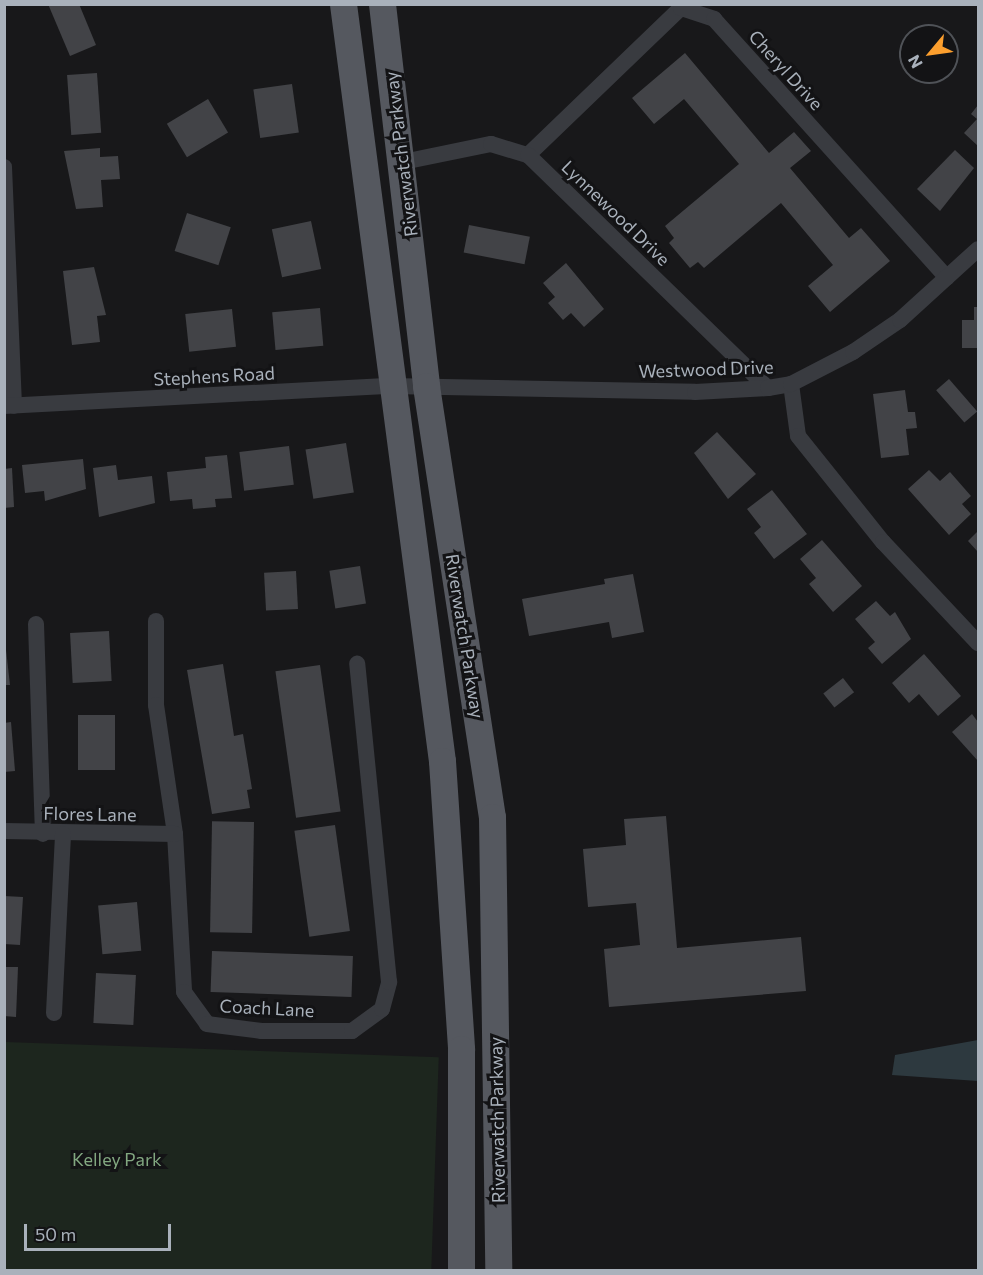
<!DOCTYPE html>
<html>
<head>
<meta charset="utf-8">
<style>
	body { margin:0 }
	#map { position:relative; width:983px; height:1275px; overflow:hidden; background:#18181a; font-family:Commissioner,sans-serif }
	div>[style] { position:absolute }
	.green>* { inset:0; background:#1d261e; transform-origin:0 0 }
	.water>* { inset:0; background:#2d393f }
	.building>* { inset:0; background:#424347; transform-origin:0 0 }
	.minor>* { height:16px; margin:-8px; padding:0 8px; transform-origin:8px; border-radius:8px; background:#393b40 }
	.primary>* { height:27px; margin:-13.5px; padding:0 13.5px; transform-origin:13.5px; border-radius:13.5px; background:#55585f }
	span { translate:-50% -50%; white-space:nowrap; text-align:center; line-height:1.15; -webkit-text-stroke:6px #131315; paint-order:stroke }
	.street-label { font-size:18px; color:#a9b1bb }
	.park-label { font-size:18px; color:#82a780 }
	.frame { position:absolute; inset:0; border:6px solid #a9b1bb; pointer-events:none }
	.north { position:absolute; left:899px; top:24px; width:60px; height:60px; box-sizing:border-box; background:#131315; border:2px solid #4f5257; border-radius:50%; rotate:241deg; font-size:16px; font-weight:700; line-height:24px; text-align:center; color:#a9b1bb }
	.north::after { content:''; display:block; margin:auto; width:21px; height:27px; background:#fc9f2e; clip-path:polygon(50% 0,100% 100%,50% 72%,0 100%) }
	.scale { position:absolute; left:24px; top:1224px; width:147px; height:27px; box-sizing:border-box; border:3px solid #a9b1bb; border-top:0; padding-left:8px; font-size:18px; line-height:21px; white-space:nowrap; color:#a9b1bb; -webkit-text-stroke:4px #131315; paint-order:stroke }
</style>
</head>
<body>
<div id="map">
	<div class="green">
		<i style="left:5px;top:1042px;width:434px;height:228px;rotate:2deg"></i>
	</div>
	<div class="water">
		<i style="clip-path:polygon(978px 1040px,978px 1081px,892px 1075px,895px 1055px)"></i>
	</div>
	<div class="building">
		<i style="clip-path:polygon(48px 4px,79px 4px,96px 45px,70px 56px)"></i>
		<i style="clip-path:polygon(685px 53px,769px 153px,794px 132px,811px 151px,790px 168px,849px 238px,861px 228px,890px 261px,830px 312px,808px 286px,833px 265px,781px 203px,704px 268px,698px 262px,690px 268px,669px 243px,674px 238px,665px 226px,739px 164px,684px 99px,654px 124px,632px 98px)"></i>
		<i style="left:97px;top:73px;width:60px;height:30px;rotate:86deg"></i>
		<i style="left:292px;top:84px;width:49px;height:39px;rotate:82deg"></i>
		<i style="left:208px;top:99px;width:39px;height:48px;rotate:59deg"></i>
		<i style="clip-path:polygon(978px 105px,978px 146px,964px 133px,977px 119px,971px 114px)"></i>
		<i style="clip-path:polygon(100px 148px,100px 157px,118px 156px,120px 179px,101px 180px,103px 207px,76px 209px,64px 151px)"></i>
		<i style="clip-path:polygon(955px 150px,974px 168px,940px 211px,917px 189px)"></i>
		<i style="left:187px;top:213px;width:46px;height:40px;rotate:18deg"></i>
		<i style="left:311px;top:221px;width:49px;height:40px;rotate:78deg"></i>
		<i style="left:469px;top:225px;width:62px;height:28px;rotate:11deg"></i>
		<i style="clip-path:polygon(566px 263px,604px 309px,584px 327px,571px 313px,563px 320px,548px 303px,555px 297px,543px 283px)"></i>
		<i style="clip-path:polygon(94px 267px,106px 315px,97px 316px,100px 342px,72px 345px,63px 271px)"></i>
		<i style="clip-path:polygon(974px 307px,978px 307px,978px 348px,962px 348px,962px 320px,974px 320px)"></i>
		<i style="left:320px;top:308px;width:38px;height:48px;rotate:85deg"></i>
		<i style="left:232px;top:309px;width:38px;height:47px;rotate:84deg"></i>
		<i style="left:949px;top:379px;width:43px;height:17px;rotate:49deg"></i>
		<i style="clip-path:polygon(905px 390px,908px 412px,915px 412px,917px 428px,906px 429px,909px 455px,881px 458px,873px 394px)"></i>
		<i style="clip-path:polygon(717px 432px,756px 474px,728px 499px,694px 453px)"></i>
		<i style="left:346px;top:443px;width:50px;height:41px;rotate:81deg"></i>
		<i style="left:289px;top:446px;width:39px;height:50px;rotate:83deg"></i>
		<i style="clip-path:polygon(227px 455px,232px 498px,215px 499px,216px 507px,193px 509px,192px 499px,170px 501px,167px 472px,206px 468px,205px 457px)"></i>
		<i style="clip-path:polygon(83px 459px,86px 489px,45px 501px,44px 491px,25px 493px,22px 465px)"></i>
		<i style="clip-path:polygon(116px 465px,118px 480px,152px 476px,155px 503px,99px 517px,93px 468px)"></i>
		<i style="clip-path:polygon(12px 468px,14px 507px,4px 508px,4px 469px)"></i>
		<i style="clip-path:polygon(929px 470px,940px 481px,950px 472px,971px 496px,962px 504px,971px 514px,949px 535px,908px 489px)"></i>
		<i style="clip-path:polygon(772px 490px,807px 534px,774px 559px,754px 533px,761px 527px,747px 509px)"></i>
		<i style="clip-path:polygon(978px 531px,978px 552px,968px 541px)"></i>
		<i style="clip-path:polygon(822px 540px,862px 586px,833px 612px,809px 584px,816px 578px,800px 559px)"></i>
		<i style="left:360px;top:566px;width:38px;height:31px;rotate:81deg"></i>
		<i style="left:296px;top:571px;width:38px;height:32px;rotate:87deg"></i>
		<i style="clip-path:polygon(633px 574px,644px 632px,612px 638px,609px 622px,529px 636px,522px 599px,605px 584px,604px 579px)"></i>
		<i style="clip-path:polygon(876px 601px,890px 616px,895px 612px,911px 639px,882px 664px,868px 648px,875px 642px,855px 619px)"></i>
		<i style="left:109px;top:631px;width:50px;height:39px;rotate:87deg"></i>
		<i style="clip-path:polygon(4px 632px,10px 685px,4px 685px)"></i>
		<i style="clip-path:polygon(924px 654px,961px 696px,938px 716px,919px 694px,909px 703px,892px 683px)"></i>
		<i style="clip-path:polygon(223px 664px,234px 736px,243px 734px,252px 789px,247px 790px,250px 808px,212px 814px,187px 670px)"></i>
		<i style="left:320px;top:665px;width:148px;height:45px;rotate:82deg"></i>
		<i style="left:843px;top:678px;width:18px;height:25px;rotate:52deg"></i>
		<i style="clip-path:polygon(972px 714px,978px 722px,978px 761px,952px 732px)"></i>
		<i style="left:78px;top:715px;width:37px;height:55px"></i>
		<i style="clip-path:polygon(11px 722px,15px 771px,4px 772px,4px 723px)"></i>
		<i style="clip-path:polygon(666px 816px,677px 948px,801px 937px,806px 991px,609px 1007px,604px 949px,640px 945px,636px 903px,588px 907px,583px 849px,626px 845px,624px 819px)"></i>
		<i style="left:254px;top:822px;width:111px;height:42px;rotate:91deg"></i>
		<i style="left:335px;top:825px;width:107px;height:41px;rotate:82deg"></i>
		<i style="clip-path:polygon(4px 896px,23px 897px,20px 945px,4px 944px)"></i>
		<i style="left:137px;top:902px;width:49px;height:39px;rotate:85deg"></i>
		<i style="left:212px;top:951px;width:141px;height:41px;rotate:2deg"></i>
		<i style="clip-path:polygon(4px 967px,18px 967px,16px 1017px,4px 1016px)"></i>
		<i style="left:96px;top:973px;width:40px;height:50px;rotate:3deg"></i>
	</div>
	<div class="minor">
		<i style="left:528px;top:155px;width:212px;rotate:-43.9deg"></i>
		<i style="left:681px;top:8px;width:35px;rotate:18deg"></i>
		<i style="left:714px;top:19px;width:348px;rotate:48deg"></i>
		<i style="left:403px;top:162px;width:90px;rotate:-11.6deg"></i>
		<i style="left:491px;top:144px;width:39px;rotate:17deg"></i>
		<i style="left:528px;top:155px;width:334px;rotate:44.2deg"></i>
		<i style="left:4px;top:167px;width:239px;rotate:87.6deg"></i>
		<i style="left:791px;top:384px;width:52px;rotate:82.3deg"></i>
		<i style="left:798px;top:436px;width:136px;rotate:51.3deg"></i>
		<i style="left:883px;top:542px;width:139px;rotate:46.8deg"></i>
		<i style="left:4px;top:406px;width:387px;rotate:-3deg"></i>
		<i style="left:390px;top:386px;width:305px;rotate:1.1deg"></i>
		<i style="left:695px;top:392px;width:73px;rotate:-3.1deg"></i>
		<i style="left:768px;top:388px;width:23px;rotate:-10deg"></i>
		<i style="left:791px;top:384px;width:70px;rotate:-27.3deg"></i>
		<i style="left:853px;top:352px;width:57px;rotate:-34.2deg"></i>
		<i style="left:900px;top:320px;width:105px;rotate:-42.3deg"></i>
		<i style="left:156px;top:621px;width:84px;rotate:90deg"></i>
		<i style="left:156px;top:705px;width:130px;rotate:81.6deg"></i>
		<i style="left:175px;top:834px;width:158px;rotate:86.7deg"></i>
		<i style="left:184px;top:992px;width:39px;rotate:54deg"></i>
		<i style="left:207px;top:1024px;width:55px;rotate:7.3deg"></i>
		<i style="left:262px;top:1031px;width:90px"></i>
		<i style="left:352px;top:1031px;width:37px;rotate:-36deg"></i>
		<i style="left:382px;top:1009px;width:28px;rotate:-75deg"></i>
		<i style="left:389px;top:982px;width:320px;rotate:-95.7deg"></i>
		<i style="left:36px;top:624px;width:210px;rotate:88.1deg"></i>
		<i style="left:4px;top:831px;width:171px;rotate:1deg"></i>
		<i style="left:54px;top:1013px;width:179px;rotate:-87.1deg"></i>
	</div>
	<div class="primary">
		<i style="left:343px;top:4px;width:763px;rotate:82.55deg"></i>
		<i style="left:442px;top:761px;width:289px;rotate:86.2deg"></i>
		<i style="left:461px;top:1049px;width:221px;rotate:90deg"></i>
		<i style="left:382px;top:4px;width:385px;rotate:83.4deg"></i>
		<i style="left:426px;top:386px;width:436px;rotate:81.3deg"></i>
		<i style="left:492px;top:817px;width:453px;rotate:89.2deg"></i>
	</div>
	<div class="street-label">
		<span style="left:786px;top:70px;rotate:48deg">Cheryl Drive</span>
		<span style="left:401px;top:154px;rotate:-97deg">Riverwatch Parkway</span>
		<span style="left:616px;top:213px;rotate:44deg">Lynnewood Drive</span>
		<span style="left:706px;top:369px;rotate:-2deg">Westwood Drive</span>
		<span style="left:214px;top:376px;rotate:-3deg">Stephens Road</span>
		<span style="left:465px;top:636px;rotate:81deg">Riverwatch Parkway</span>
		<span style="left:90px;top:814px;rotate:1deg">Flores Lane</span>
		<span style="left:267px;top:1008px;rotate:3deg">Coach Lane</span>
		<span style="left:497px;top:1120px;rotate:-91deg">Riverwatch Parkway</span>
	</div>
	<div class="park-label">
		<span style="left:117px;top:1159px">Kelley Park</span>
	</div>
	<div class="frame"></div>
	<div class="north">N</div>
	<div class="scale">50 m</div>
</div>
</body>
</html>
